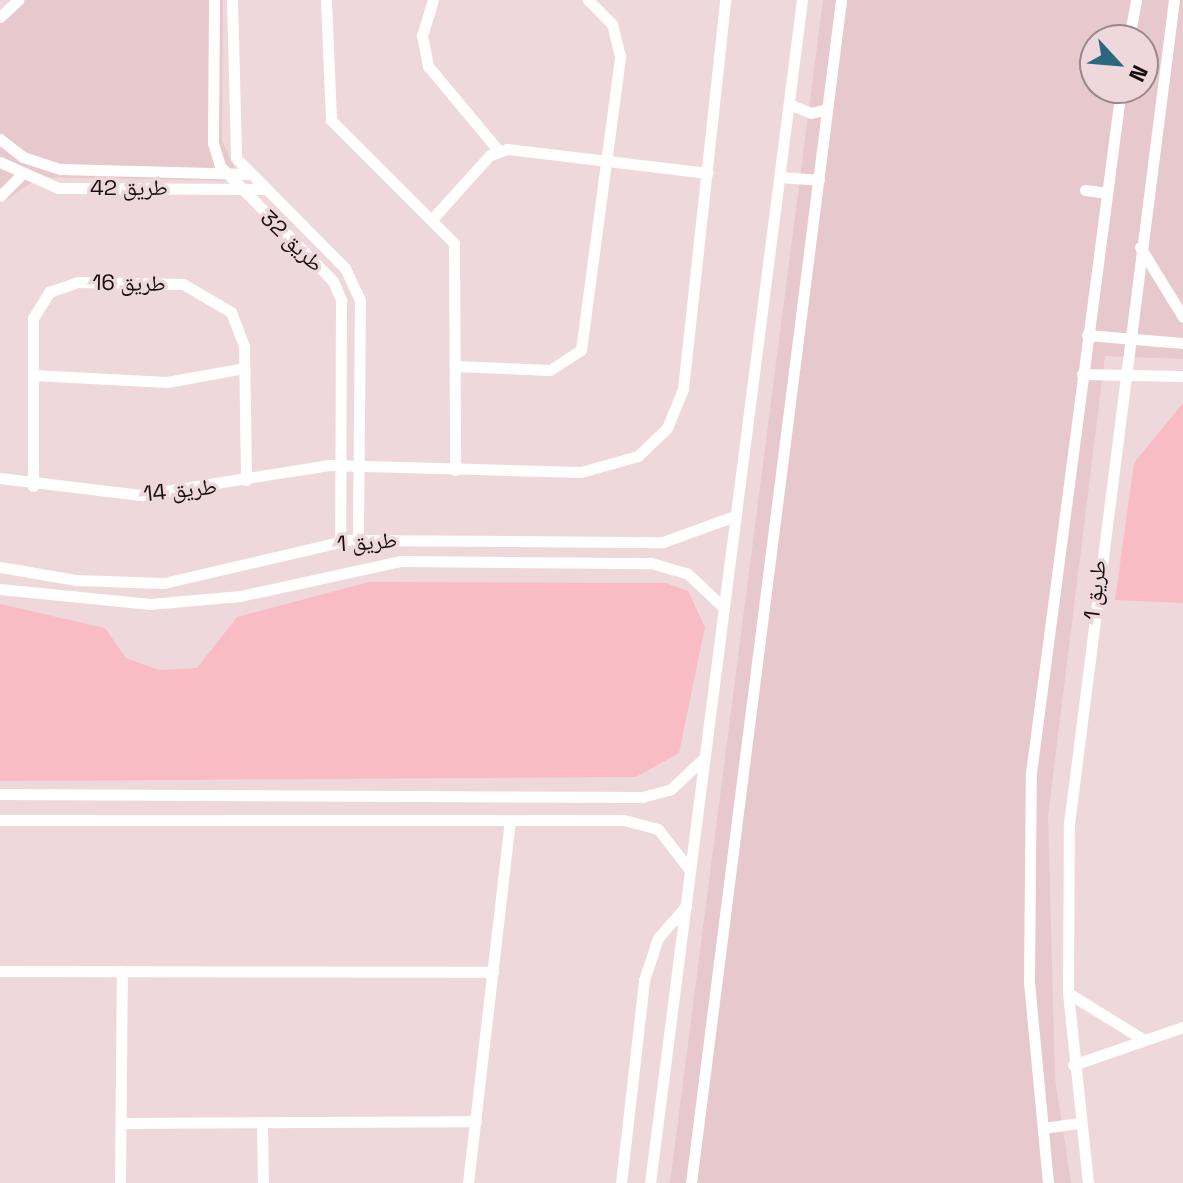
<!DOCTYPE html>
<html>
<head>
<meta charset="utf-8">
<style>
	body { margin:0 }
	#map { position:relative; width:1183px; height:1183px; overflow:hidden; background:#efd8db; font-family:"Space Grotesk","Noto Naskh Arabic",sans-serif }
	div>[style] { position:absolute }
	.built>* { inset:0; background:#e7c8cc }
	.green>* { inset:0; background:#f9bcc4 }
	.street>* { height:11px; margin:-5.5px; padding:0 5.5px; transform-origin:5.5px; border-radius:5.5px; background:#fff }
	span { translate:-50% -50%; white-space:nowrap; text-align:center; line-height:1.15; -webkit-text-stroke:7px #efd8db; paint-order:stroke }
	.street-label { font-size:22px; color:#160f10 }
	.north { position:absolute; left:1079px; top:24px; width:80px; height:80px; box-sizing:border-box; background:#efd8db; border:2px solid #98888a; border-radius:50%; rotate:116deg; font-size:22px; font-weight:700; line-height:32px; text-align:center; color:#160f10 }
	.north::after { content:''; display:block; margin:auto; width:28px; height:36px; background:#2b687f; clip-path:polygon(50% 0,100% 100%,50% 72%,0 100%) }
</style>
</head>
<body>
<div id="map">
	<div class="built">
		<i style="clip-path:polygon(25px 0,223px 0,222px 141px,241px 181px,40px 177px,0 204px,0 23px)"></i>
		<i style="clip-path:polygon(evenodd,823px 0,1183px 0,1183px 359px,1105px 356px,1048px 816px,1055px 1078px,1071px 1183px,670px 1183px,823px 0,1095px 40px,1143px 40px,1143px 88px,1095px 88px,1095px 40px)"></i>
	</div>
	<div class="green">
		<i style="clip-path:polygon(1183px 403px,1183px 603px,1115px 600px,1134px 463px)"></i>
		<i style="clip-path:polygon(369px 582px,666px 583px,688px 591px,705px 627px,679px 753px,636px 777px,0 781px,0 604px,105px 628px,126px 658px,159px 670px,197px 668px,237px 617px)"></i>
	</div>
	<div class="street">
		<i style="left:214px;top:0;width:143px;rotate:90.4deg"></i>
		<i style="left:213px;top:143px;width:24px;rotate:73deg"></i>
		<i style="left:220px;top:166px;width:161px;rotate:45.5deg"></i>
		<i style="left:333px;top:281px;width:21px;rotate:67deg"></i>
		<i style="left:341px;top:300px;width:242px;rotate:90.2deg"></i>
		<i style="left:232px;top:0;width:158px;rotate:88.5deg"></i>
		<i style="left:236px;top:158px;width:155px;rotate:45.3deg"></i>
		<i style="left:345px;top:268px;width:35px;rotate:65deg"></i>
		<i style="left:360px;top:300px;width:240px;rotate:90.5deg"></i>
		<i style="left:326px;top:0;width:120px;rotate:87.6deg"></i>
		<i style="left:331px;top:120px;width:174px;rotate:45deg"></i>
		<i style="left:454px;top:243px;width:227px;rotate:89.7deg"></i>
		<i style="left:433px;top:0;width:37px;rotate:107deg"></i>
		<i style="left:422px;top:35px;width:32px;rotate:79deg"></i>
		<i style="left:428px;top:66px;width:109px;rotate:50.2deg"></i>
		<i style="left:0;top:17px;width:25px;rotate:-43deg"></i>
		<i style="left:1129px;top:40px;width:41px;rotate:-80.1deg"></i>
		<i style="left:789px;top:104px;width:24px;rotate:22deg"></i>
		<i style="left:811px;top:113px;width:16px;rotate:-14deg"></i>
		<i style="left:0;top:139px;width:29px;rotate:38deg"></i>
		<i style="left:23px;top:157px;width:40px;rotate:18deg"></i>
		<i style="left:61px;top:169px;width:188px;rotate:1.5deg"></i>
		<i style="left:0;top:162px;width:64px;rotate:24.1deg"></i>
		<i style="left:58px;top:188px;width:207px;rotate:0.3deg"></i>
		<i style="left:780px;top:177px;width:39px;rotate:4deg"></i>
		<i style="left:1085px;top:190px;width:22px;rotate:8deg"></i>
		<i style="left:0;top:196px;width:31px;rotate:-45deg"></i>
		<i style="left:433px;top:218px;width:85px;rotate:-47.9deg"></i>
		<i style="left:490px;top:155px;width:18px;rotate:-19deg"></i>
		<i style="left:507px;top:149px;width:202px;rotate:6.8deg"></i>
		<i style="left:1140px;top:247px;width:82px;rotate:58.4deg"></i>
		<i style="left:1087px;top:335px;width:96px;rotate:4.8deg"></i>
		<i style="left:456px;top:366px;width:94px;rotate:2.4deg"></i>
		<i style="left:550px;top:370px;width:37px;rotate:-33deg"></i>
		<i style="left:581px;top:350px;width:297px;rotate:-82.4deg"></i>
		<i style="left:620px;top:56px;width:33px;rotate:-104deg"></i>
		<i style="left:612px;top:24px;width:34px;rotate:-135deg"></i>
		<i style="left:1082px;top:374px;width:101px;rotate:1.1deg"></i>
		<i style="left:33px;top:375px;width:134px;rotate:3deg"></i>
		<i style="left:167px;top:382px;width:78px;rotate:-10.3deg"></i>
		<i style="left:0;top:478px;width:142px;rotate:6.9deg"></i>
		<i style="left:141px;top:495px;width:190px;rotate:-9.1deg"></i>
		<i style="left:329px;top:465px;width:252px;rotate:1.6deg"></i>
		<i style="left:581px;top:472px;width:59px;rotate:-15.7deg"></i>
		<i style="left:638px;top:456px;width:40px;rotate:-44deg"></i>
		<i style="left:667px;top:428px;width:42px;rotate:-67.7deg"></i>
		<i style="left:683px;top:389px;width:391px;rotate:-83.8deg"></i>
		<i style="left:33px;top:486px;width:168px;rotate:-90deg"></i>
		<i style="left:33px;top:318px;width:31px;rotate:-58deg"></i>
		<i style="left:49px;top:292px;width:31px;rotate:-19deg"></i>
		<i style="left:78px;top:282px;width:105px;rotate:1.1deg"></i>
		<i style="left:183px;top:284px;width:56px;rotate:30.3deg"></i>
		<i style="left:231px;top:312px;width:36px;rotate:69deg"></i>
		<i style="left:244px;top:346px;width:134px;rotate:89.1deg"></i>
		<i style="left:0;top:567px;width:76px;rotate:9.8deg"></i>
		<i style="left:75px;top:580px;width:89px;rotate:1.9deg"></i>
		<i style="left:164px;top:583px;width:190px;rotate:-13.1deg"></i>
		<i style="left:349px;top:540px;width:314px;rotate:0.4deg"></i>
		<i style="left:663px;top:542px;width:77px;rotate:-19.9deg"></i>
		<i style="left:0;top:589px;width:151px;rotate:5.7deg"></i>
		<i style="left:150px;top:604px;width:90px;rotate:-5.1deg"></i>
		<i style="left:240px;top:596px;width:164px;rotate:-12.3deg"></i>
		<i style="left:400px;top:561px;width:251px;rotate:0.5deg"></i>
		<i style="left:651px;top:563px;width:37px;rotate:16deg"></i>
		<i style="left:687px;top:573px;width:51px;rotate:43.4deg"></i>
		<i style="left:0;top:794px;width:642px;rotate:0.27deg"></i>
		<i style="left:642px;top:797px;width:30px;rotate:-15deg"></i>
		<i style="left:671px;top:789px;width:45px;rotate:-43.2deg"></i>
		<i style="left:0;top:820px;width:624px"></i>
		<i style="left:624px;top:820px;width:35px;rotate:15deg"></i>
		<i style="left:658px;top:829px;width:51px;rotate:52.2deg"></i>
		<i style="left:0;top:971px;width:493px;rotate:0.1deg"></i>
		<i style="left:1068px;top:993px;width:89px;rotate:31.7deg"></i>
		<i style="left:1073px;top:1065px;width:116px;rotate:-19.1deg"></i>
		<i style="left:262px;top:1122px;width:61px;rotate:89.1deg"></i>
		<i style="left:121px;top:1123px;width:355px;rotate:-0.3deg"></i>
		<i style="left:1043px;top:1128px;width:37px;rotate:-8deg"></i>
		<i style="left:120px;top:1183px;width:212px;rotate:-89.5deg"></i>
		<i style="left:468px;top:1183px;width:365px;rotate:-83.4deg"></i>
		<i style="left:621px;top:1183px;width:204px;rotate:-83.5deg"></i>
		<i style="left:644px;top:980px;width:44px;rotate:-71.6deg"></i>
		<i style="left:658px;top:938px;width:43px;rotate:-48.8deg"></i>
		<i style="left:650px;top:1183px;width:1193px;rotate:-82.68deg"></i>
		<i style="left:691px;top:1183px;width:1192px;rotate:-82.77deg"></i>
		<i style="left:1048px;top:1183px;width:201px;rotate:-95.4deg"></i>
		<i style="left:1029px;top:983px;width:210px;rotate:-89.5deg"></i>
		<i style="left:1031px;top:773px;width:691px;rotate:-82.51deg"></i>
		<i style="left:1088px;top:1183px;width:191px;rotate:-96deg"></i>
		<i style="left:1068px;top:993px;width:169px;rotate:-89.7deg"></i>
		<i style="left:1069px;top:824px;width:831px;rotate:-82.74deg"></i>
	</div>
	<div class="street-label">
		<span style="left:129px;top:188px">طريق 42</span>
		<span style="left:292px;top:241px;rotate:44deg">طريق 32</span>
		<span style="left:129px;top:283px;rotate:1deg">طريق 16</span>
		<span style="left:180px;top:490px;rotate:-6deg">طريق 14</span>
		<span style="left:367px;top:542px;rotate:-4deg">طريق 1</span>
		<span style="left:1095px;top:590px;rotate:-83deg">طريق 1</span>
	</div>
	<div class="north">N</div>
</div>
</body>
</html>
